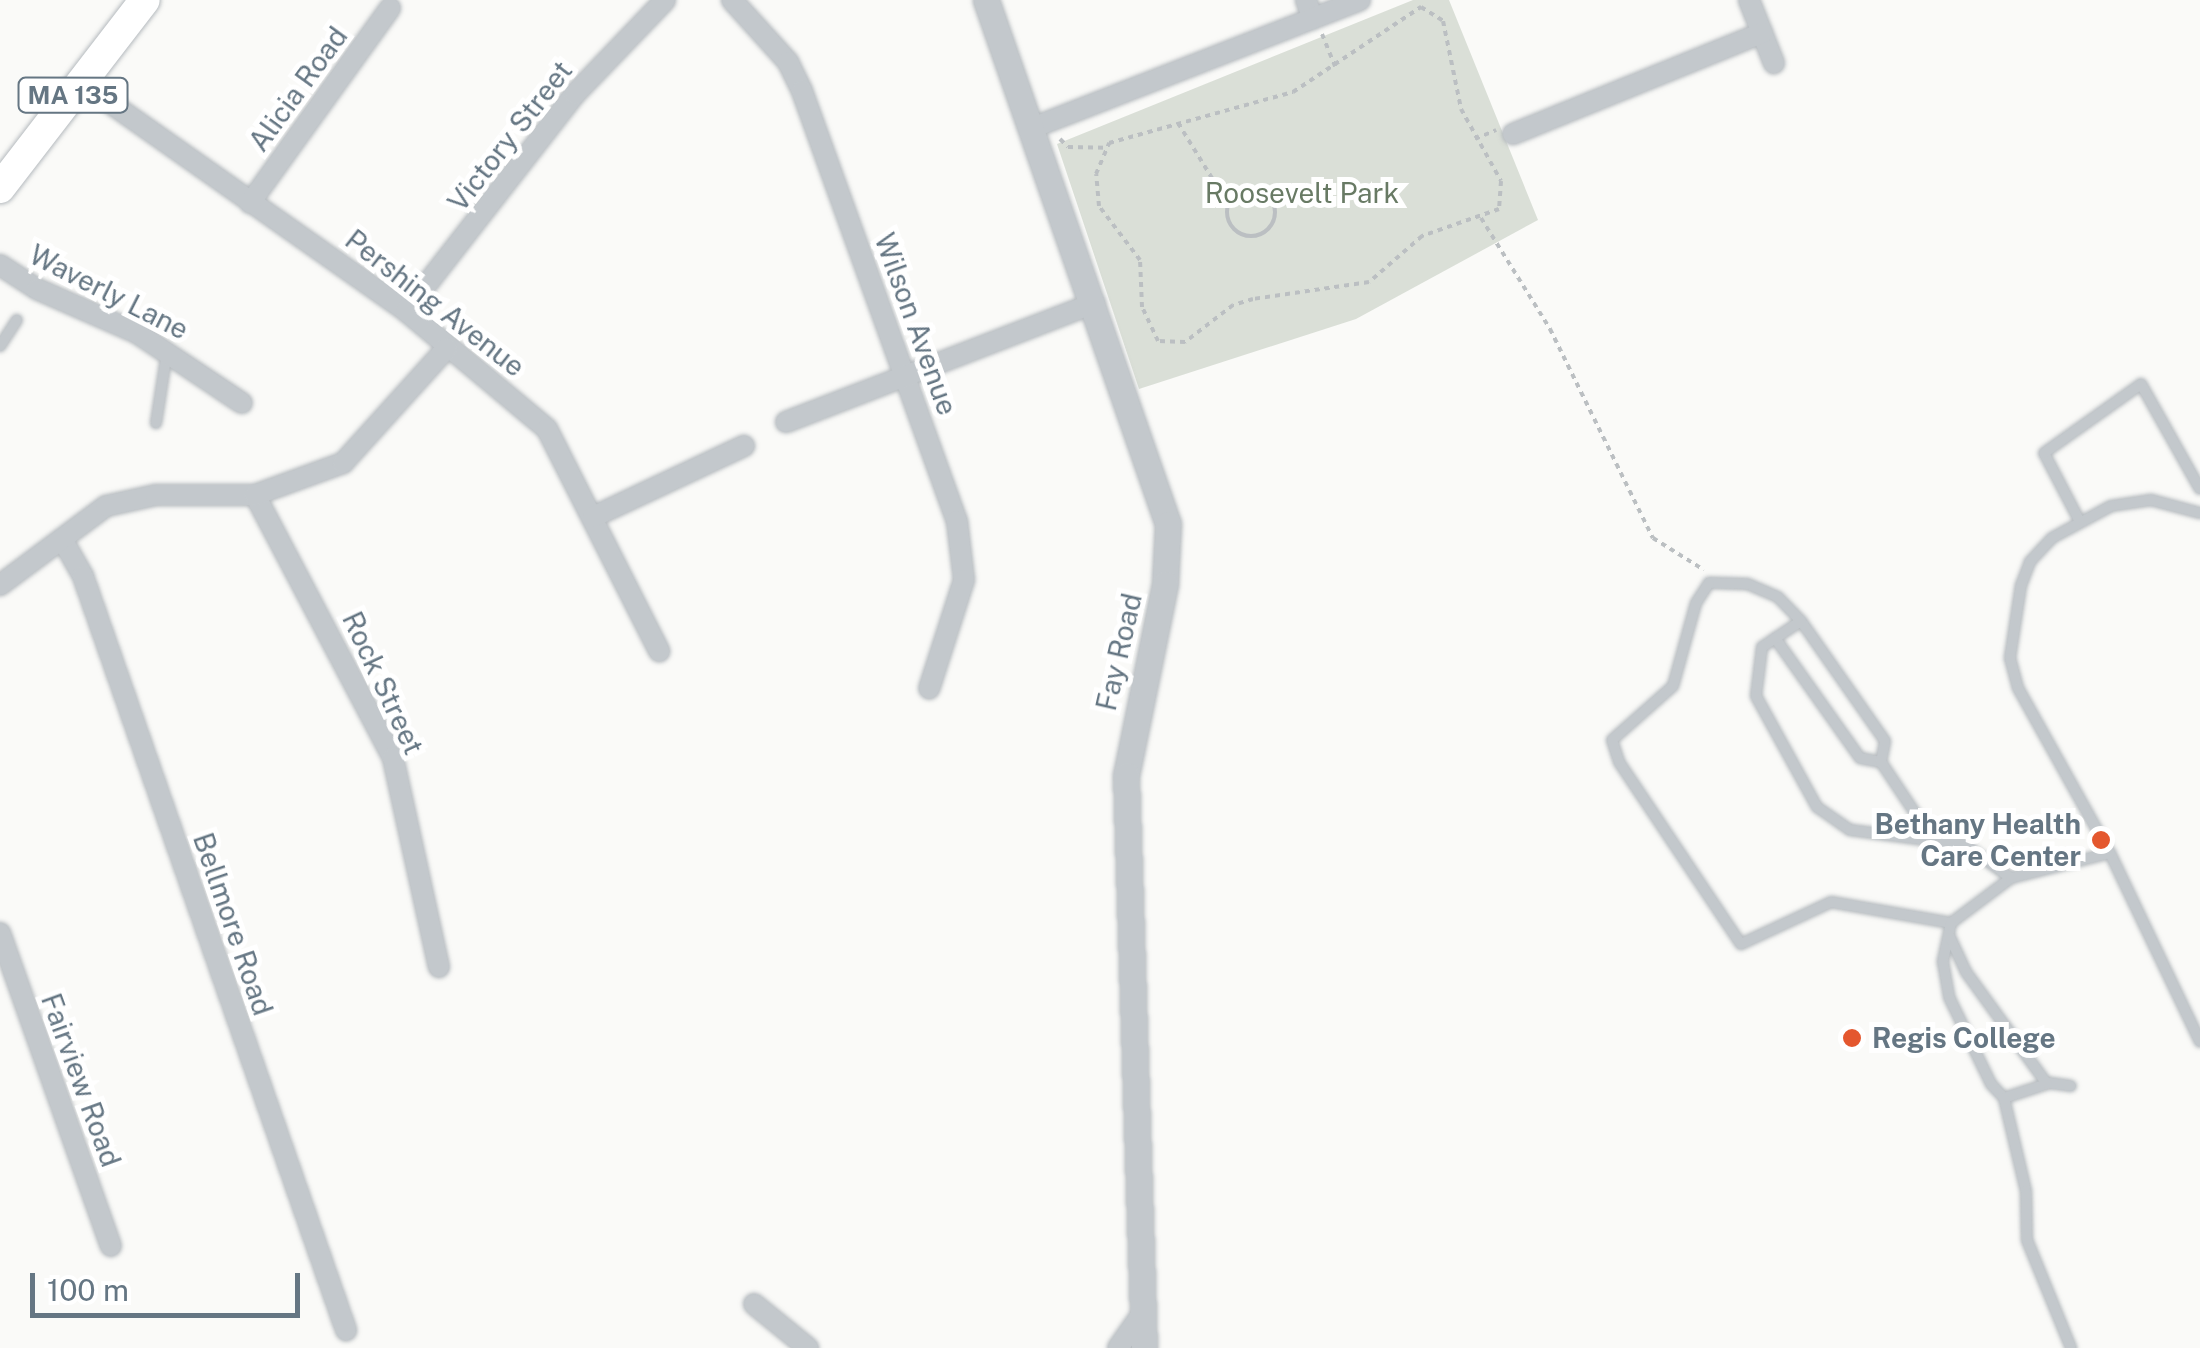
<!DOCTYPE html>
<html>
<head>
<meta charset="utf-8">
<style>
	body { margin:0 }
	#map { position:relative; width:2200px; height:1348px; overflow:hidden; background:#fafaf8; font-family:"Public Sans",sans-serif }
	div>[style] { position:absolute }
	.green>* { inset:0; background:#dadfd7 }
	.path>* { height:4px; margin-top:-2px; transform-origin:0; background:repeating-linear-gradient(90deg,#bbbfc2 0 5px,transparent 0 10px) }
	.path>.ring { margin:-2px; padding:0; box-sizing:content-box; background:none; border:4px solid #bbbfc2; border-radius:50% }
	.roads { filter:drop-shadow(0 0 2px #b5babe) drop-shadow(0 0 2px #b5babe) }
	.service>* { height:10px; margin:-5px; padding:0 5px; transform-origin:5px; border-radius:5px; background:#c3c8cc }
	.minor>* { height:20px; margin:-10px; padding:0 10px; transform-origin:10px; border-radius:10px; background:#c3c8cc }
	.tertiary>* { height:25px; margin:-12.5px; padding:0 12.5px; transform-origin:12.5px; border-radius:12.5px; background:#c3c8cc }
	.primary>* { height:30px; margin:-15px; padding:0 15px; transform-origin:15px; border-radius:15px; background:#fff }
	.dots>* { width:28px; height:28px; translate:-50% -50%; box-sizing:border-box; border:5px solid #fff; border-radius:50% }
	span { translate:-50% -50%; white-space:nowrap; text-align:center; line-height:1.15; -webkit-text-stroke:10px #fff; paint-order:stroke }
	.shield-label span { padding:2px 8px; background:#fff; border:2px solid; border-radius:8px; -webkit-text-stroke-width:0 }
	.shield-label { font-size:25px; color:#657683; font-weight:700 }
	.street-label { font-size:28px; color:#657683 }
	.park-label { font-size:28px; color:#687a64 }
	.poi-label { font-size:28px; color:#657683; font-weight:700 }
	.right { translate:-100% -50%; text-align:right }
	.left { translate:0 -50%; text-align:left }
	.scale { position:absolute; left:30px; top:1273px; width:270px; height:45px; box-sizing:border-box; border:5px solid #657683; border-top:0; padding-left:12px; font-size:30px; line-height:35px; white-space:nowrap; color:#657683; -webkit-text-stroke:8px #fff; paint-order:stroke }
</style>
</head>
<body>
<div id="map">
	<div class="green">
		<i style="clip-path:polygon(1413px 0,1449px 0,1538px 220px,1356px 319px,1139px 389px,1057px 144px)"></i>
	</div>
	<div class="path">
		<i style="left:1421px;top:7px;width:26px;rotate:32deg"></i>
		<i style="left:1443px;top:21px;width:90px;rotate:78.4deg"></i>
		<i style="left:1461px;top:109px;width:82px;rotate:60.9deg"></i>
		<i style="left:1501px;top:181px;width:28px;rotate:94deg"></i>
		<i style="left:1499px;top:209px;width:82px;rotate:160.7deg"></i>
		<i style="left:1422px;top:236px;width:70px;rotate:139deg"></i>
		<i style="left:1369px;top:282px;width:117px;rotate:171.7deg"></i>
		<i style="left:1253px;top:299px;width:21px;rotate:163deg"></i>
		<i style="left:1233px;top:305px;width:61px;rotate:142.4deg"></i>
		<i style="left:1185px;top:342px;width:27px;rotate:-178deg"></i>
		<i style="left:1158px;top:341px;width:38px;rotate:-115deg"></i>
		<i style="left:1142px;top:307px;width:47px;rotate:-92.4deg"></i>
		<i style="left:1140px;top:260px;width:68px;rotate:-127.2deg"></i>
		<i style="left:1099px;top:206px;width:32px;rotate:-95deg"></i>
		<i style="left:1096px;top:174px;width:34px;rotate:-67deg"></i>
		<i style="left:1109px;top:143px;width:191px;rotate:-15.5deg"></i>
		<i style="left:1293px;top:92px;width:154px;rotate:-33.6deg"></i>
		<i style="left:1322px;top:34px;width:35px;rotate:68deg"></i>
		<i style="left:1178px;top:123px;width:95px;rotate:58.3deg"></i>
		<i style="left:1060px;top:139px;width:11px;rotate:45deg"></i>
		<i style="left:1068px;top:147px;width:39px;rotate:1deg"></i>
		<i style="left:1475px;top:139px;width:23px;rotate:-23deg"></i>
		<i class="ring" style="left:1227px;top:188px;width:44px;height:44px"></i>
		<i style="left:1481px;top:218px;width:131px;rotate:58.1deg"></i>
		<i style="left:1550px;top:329px;width:233px;rotate:63.8deg"></i>
		<i style="left:1653px;top:538px;width:60px;rotate:32.1deg"></i>
	</div>
	<div class="roads">
		<div class="service">
			<i style="left:0;top:346px;width:31px;rotate:-57deg"></i>
			<i style="left:156px;top:423px;width:72px;rotate:-81.2deg"></i>
			<i style="left:2200px;top:513px;width:51px;rotate:-165.1deg"></i>
			<i style="left:2151px;top:500px;width:40px;rotate:171.5deg"></i>
			<i style="left:2111px;top:506px;width:67px;rotate:151.5deg"></i>
			<i style="left:2052px;top:538px;width:33px;rotate:133deg"></i>
			<i style="left:2030px;top:562px;width:25px;rotate:111deg"></i>
			<i style="left:2021px;top:585px;width:74px;rotate:98.6deg"></i>
			<i style="left:2010px;top:658px;width:31px;rotate:75deg"></i>
			<i style="left:2018px;top:688px;width:189px;rotate:60.9deg"></i>
			<i style="left:2110px;top:853px;width:209px;rotate:64.5deg"></i>
			<i style="left:2078px;top:518px;width:73px;rotate:-117.6deg"></i>
			<i style="left:2044px;top:453px;width:119px;rotate:-35.4deg"></i>
			<i style="left:2141px;top:384px;width:120px;rotate:60.7deg"></i>
			<i style="left:1801px;top:621px;width:33px;rotate:-134deg"></i>
			<i style="left:1778px;top:597px;width:34px;rotate:-157deg"></i>
			<i style="left:1747px;top:584px;width:38px;rotate:-178deg"></i>
			<i style="left:1709px;top:583px;width:24px;rotate:123deg"></i>
			<i style="left:1696px;top:603px;width:86px;rotate:105.5deg"></i>
			<i style="left:1673px;top:686px;width:81px;rotate:138.5deg"></i>
			<i style="left:1612px;top:740px;width:23px;rotate:72deg"></i>
			<i style="left:1619px;top:762px;width:219px;rotate:56.2deg"></i>
			<i style="left:1741px;top:944px;width:99px;rotate:-25deg"></i>
			<i style="left:1831px;top:902px;width:122px;rotate:9.9deg"></i>
			<i style="left:1951px;top:923px;width:75px;rotate:-36.9deg"></i>
			<i style="left:1775px;top:638px;width:147px;rotate:54.7deg"></i>
			<i style="left:1860px;top:758px;width:21px;rotate:11deg"></i>
			<i style="left:1933px;top:840px;width:94px;rotate:-123.7deg"></i>
			<i style="left:1881px;top:762px;width:21px;rotate:-79deg"></i>
			<i style="left:1885px;top:741px;width:146px;rotate:-125deg"></i>
			<i style="left:1801px;top:621px;width:47px;rotate:146.3deg"></i>
			<i style="left:1762px;top:647px;width:49px;rotate:97deg"></i>
			<i style="left:1756px;top:696px;width:127px;rotate:61.2deg"></i>
			<i style="left:1817px;top:807px;width:40px;rotate:34.9deg"></i>
			<i style="left:1850px;top:830px;width:116px;rotate:7.4deg"></i>
			<i style="left:1965px;top:845px;width:57px;rotate:35.7deg"></i>
			<i style="left:2011px;top:878px;width:102px;rotate:-14.2deg"></i>
			<i style="left:1951px;top:923px;width:40px;rotate:102deg"></i>
			<i style="left:1943px;top:962px;width:36px;rotate:80deg"></i>
			<i style="left:1949px;top:997px;width:97px;rotate:64.2deg"></i>
			<i style="left:1991px;top:1084px;width:19px;rotate:47deg"></i>
			<i style="left:2004px;top:1098px;width:48px;rotate:-18.1deg"></i>
			<i style="left:2050px;top:1083px;width:21px;rotate:8deg"></i>
			<i style="left:1949px;top:935px;width:41px;rotate:65.3deg"></i>
			<i style="left:1966px;top:972px;width:138px;rotate:54.1deg"></i>
			<i style="left:2004px;top:1098px;width:96px;rotate:76.7deg"></i>
			<i style="left:2026px;top:1191px;width:49px;rotate:88.8deg"></i>
			<i style="left:2027px;top:1240px;width:117px;rotate:67.8deg"></i>
		</div>
		<div class="minor">
			<i style="left:732px;top:0;width:84px;rotate:47.9deg"></i>
			<i style="left:788px;top:62px;width:32px;rotate:64deg"></i>
			<i style="left:802px;top:91px;width:457px;rotate:70.2deg"></i>
			<i style="left:957px;top:521px;width:59px;rotate:83.2deg"></i>
			<i style="left:964px;top:580px;width:114px;rotate:107.8deg"></i>
			<i style="left:1306px;top:0;width:20px;rotate:70deg"></i>
			<i style="left:1749px;top:0;width:68px;rotate:68.4deg"></i>
			<i style="left:82px;top:83px;width:396px;rotate:35.1deg"></i>
			<i style="left:406px;top:311px;width:184px;rotate:39.9deg"></i>
			<i style="left:547px;top:429px;width:249px;rotate:63.2deg"></i>
			<i style="left:1032px;top:128px;width:352px;rotate:-21.3deg"></i>
			<i style="left:1513px;top:134px;width:269px;rotate:-22.1deg"></i>
			<i style="left:250px;top:203px;width:240px;rotate:-54.3deg"></i>
			<i style="left:0;top:265px;width:44px;rotate:33deg"></i>
			<i style="left:37px;top:289px;width:109px;rotate:23.7deg"></i>
			<i style="left:137px;top:333px;width:126px;rotate:33.7deg"></i>
			<i style="left:406px;top:311px;width:275px;rotate:-52.1deg"></i>
			<i style="left:575px;top:94px;width:130px;rotate:-46.2deg"></i>
			<i style="left:786px;top:422px;width:331px;rotate:-21.1deg"></i>
			<i style="left:255px;top:495px;width:297px;rotate:62.3deg"></i>
			<i style="left:393px;top:758px;width:214px;rotate:77.6deg"></i>
			<i style="left:593px;top:517px;width:167px;rotate:-25.2deg"></i>
			<i style="left:62px;top:539px;width:43px;rotate:60.4deg"></i>
			<i style="left:83px;top:576px;width:799px;rotate:70.77deg"></i>
			<i style="left:0;top:585px;width:132px;rotate:-36.7deg"></i>
			<i style="left:106px;top:506px;width:51px;rotate:-12.4deg"></i>
			<i style="left:156px;top:495px;width:99px"></i>
			<i style="left:255px;top:495px;width:94px;rotate:-20deg"></i>
			<i style="left:343px;top:463px;width:155px;rotate:-47.9deg"></i>
			<i style="left:0;top:933px;width:332px;rotate:70.5deg"></i>
			<i style="left:754px;top:1304px;width:70px;rotate:39.2deg"></i>
			<i style="left:1118px;top:1348px;width:38px;rotate:-55deg"></i>
		</div>
		<div class="tertiary">
			<i style="left:986px;top:0;width:555px;rotate:70.85deg"></i>
			<i style="left:1168px;top:524px;width:60px;rotate:92.9deg"></i>
			<i style="left:1165px;top:584px;width:195px;rotate:101.5deg"></i>
			<i style="left:1126px;top:775px;width:573px;rotate:88.2deg"></i>
		</div>
		<div class="primary">
			<i style="left:0;top:188px;width:237px;rotate:-52.4deg"></i>
		</div>
	</div>
	<div class="dots">
		<i style="left:2101px;top:840px;background:#e4572e"></i>
		<i style="left:1852px;top:1038px;background:#e4572e"></i>
	</div>
	<div class="shield-label">
		<span style="left:73px;top:95px">MA 135</span>
	</div>
	<div class="street-label">
		<span style="left:298px;top:89px;rotate:-54deg">Alicia Road</span>
		<span style="left:510px;top:136px;rotate:-52deg">Victory Street</span>
		<span style="left:109px;top:292px;rotate:27deg">Waverly Lane</span>
		<span style="left:435px;top:303px;rotate:38deg">Pershing Avenue</span>
		<span style="left:916px;top:324px;rotate:70deg">Wilson Avenue</span>
		<span style="left:1119px;top:652px;rotate:-77deg">Fay Road</span>
		<span style="left:383px;top:683px;rotate:65deg">Rock Street</span>
		<span style="left:233px;top:924px;rotate:71deg">Bellmore Road</span>
		<span style="left:81px;top:1080px;rotate:70deg">Fairview Road</span>
	</div>
	<div class="park-label">
		<span style="left:1302px;top:193px">Roosevelt Park</span>
	</div>
	<div class="poi-label">
		<span class="right" style="left:2081px;top:840px">Bethany Health<br>Care Center</span>
		<span class="left" style="left:1872px;top:1038px">Regis College</span>
	</div>
	<div class="scale">100 m</div>
</div>
</body>
</html>
